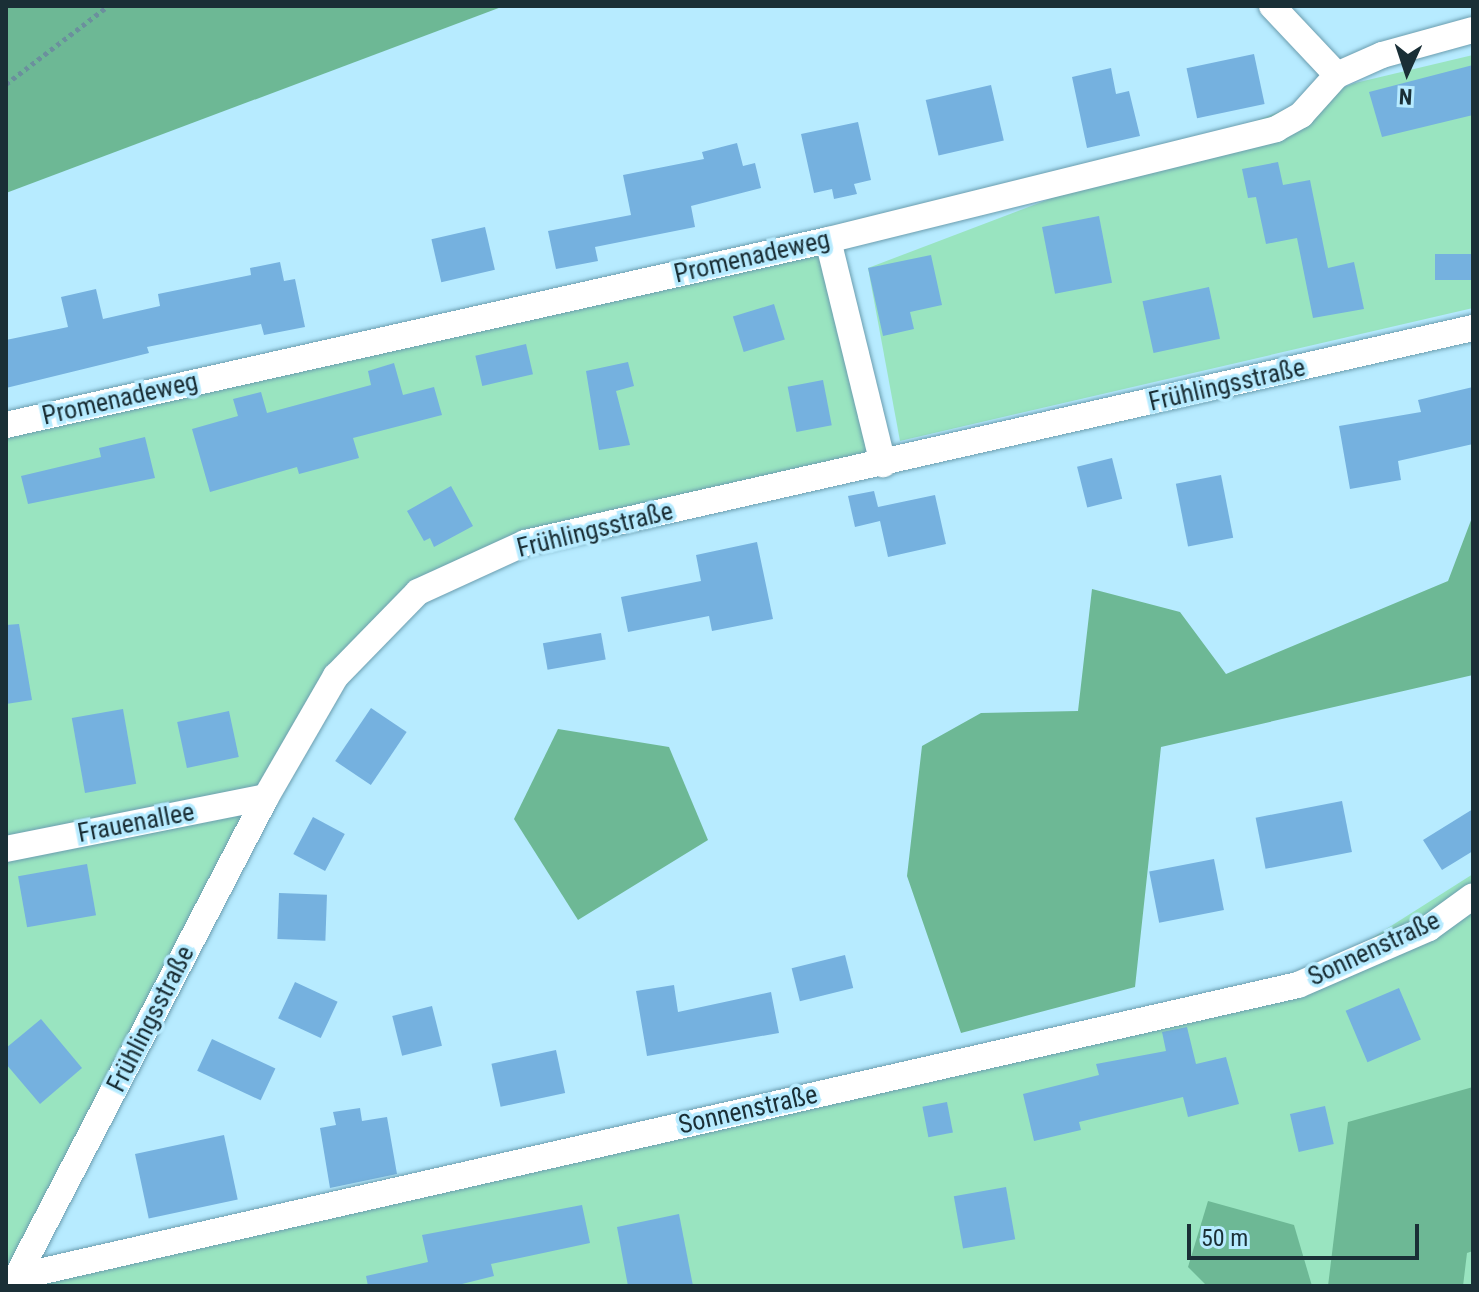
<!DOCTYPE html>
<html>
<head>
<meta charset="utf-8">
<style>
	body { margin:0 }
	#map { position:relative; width:1479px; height:1292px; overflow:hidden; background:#b7ebff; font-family:"Roboto Condensed",sans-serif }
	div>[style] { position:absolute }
	.green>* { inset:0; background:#99e4c0 }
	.forest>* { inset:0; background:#6db895 }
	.building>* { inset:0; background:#75b1df; transform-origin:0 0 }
	.path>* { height:5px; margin-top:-2.5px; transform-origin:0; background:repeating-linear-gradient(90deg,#6b909d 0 4px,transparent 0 8px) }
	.roads { filter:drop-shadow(0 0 2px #6b9daf) drop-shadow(0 0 2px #6b9daf) }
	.street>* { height:26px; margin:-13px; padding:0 13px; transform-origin:13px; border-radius:13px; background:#fff }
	span { translate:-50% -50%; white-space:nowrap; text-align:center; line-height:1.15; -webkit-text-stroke:7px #b7ebff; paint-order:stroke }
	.street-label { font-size:26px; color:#1a2f36 }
	.frame { position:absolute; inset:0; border:8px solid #1a2f36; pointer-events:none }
	.north { position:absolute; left:1367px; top:32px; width:80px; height:80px; -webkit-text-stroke:6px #b7ebff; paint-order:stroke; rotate:183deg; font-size:22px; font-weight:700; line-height:32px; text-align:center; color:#1a2f36 }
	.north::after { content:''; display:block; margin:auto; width:28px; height:36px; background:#1a2f36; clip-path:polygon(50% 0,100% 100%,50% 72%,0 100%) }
	.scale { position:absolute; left:1187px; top:1224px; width:232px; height:36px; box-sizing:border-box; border:4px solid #1a2f36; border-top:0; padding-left:10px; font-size:24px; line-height:28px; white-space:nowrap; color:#1a2f36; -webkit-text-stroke:6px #b7ebff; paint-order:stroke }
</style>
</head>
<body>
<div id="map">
	<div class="green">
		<i style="clip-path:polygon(1473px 55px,1473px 308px,900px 441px,868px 268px,1355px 83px)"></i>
		<i style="clip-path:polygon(828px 240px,883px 464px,525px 543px,418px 592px,336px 676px,18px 1275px,1298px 985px,1473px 874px,1473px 1286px,12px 1286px,6px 1279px,6px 425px)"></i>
	</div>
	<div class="forest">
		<i style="clip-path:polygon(6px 6px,504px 6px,6px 193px)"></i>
		<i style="clip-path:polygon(1473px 515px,1473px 675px,1161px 747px,1135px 987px,961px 1033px,907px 876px,922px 746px,981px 713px,1078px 711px,1092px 589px,1180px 612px,1226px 674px,1448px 581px)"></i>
		<i style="clip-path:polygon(558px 729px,669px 747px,708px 840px,578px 920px,514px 819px)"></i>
		<i style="clip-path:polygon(1473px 1087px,1473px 1251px,1467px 1253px,1463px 1286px,1328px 1286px,1348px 1122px)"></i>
		<i style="clip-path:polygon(1208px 1201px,1294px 1225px,1312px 1286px,1207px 1286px,1188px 1267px)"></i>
	</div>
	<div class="building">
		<i style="left:1254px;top:54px;width:51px;height:69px;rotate:78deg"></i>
		<i style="clip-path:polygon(1473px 65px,1473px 115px,1382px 137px,1369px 92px)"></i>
		<i style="clip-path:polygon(1111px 68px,1116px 94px,1129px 91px,1140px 136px,1087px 148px,1072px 77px)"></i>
		<i style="left:991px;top:85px;width:57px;height:67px;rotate:77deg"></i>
		<i style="clip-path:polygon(858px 122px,871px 180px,854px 184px,857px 194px,834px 199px,832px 189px,814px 193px,801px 134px)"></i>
		<i style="clip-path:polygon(737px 143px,743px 166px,755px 163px,761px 188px,691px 206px,695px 227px,595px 247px,598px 261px,556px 269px,548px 231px,631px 215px,623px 175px,704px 159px,702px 152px)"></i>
		<i style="clip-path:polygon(1278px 162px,1283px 185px,1310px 180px,1328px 268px,1354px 262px,1364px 309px,1313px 318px,1297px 238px,1266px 244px,1256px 197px,1248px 198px,1242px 169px)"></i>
		<i style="left:1099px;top:216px;width:68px;height:58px;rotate:79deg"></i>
		<i style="left:485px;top:227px;width:44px;height:55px;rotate:77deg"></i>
		<i style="left:1473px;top:254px;width:26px;height:38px;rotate:90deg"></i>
		<i style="clip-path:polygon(931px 255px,942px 305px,910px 312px,914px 329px,883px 336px,868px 268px)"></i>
		<i style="clip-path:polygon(280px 262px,284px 281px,295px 279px,305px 327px,264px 335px,261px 324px,147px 347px,149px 353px,6px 388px,6px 340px,68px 327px,61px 297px,96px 289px,103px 319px,160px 306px,158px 294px,251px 275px,250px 268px)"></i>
		<i style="left:1209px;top:287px;width:53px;height:68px;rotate:78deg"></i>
		<i style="left:774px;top:304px;width:37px;height:43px;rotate:73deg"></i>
		<i style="left:526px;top:344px;width:31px;height:52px;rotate:77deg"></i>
		<i style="clip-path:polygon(628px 362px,634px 386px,616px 391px,630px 445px,599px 450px,586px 371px)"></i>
		<i style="clip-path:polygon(394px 363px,403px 395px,434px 387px,442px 415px,353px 438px,359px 458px,299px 474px,297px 467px,210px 492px,192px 429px,238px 416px,233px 399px,261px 392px,267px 413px,371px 385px,368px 371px)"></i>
		<i style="left:823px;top:380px;width:46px;height:36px;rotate:79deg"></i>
		<i style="clip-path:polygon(1473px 387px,1473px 444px,1398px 461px,1401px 480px,1350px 489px,1339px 426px,1421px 412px,1418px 400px)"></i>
		<i style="clip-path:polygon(145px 437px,155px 478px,28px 504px,21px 476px,101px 457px,99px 448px)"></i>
		<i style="left:1112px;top:458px;width:42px;height:36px;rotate:76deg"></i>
		<i style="left:1221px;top:475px;width:64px;height:46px;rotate:79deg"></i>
		<i style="clip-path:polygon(451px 486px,473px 526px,434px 547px,430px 538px,424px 541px,407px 511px)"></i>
		<i style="clip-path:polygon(874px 491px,878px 507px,935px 495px,946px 544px,888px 557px,880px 521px,855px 527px,848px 496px)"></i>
		<i style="clip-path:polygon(757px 542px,773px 619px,712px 631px,709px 616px,628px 632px,621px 597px,701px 581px,696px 555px)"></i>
		<i style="clip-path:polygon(19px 624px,32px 700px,6px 704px,6px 625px)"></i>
		<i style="left:601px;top:633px;width:27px;height:59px;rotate:80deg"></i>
		<i style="left:371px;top:708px;width:43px;height:64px;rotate:34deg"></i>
		<i style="left:123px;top:709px;width:76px;height:52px;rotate:80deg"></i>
		<i style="left:229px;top:711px;width:47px;height:53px;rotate:78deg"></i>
		<i style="left:1342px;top:801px;width:52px;height:88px;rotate:79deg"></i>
		<i style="clip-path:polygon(1473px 809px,1473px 851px,1442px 870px,1423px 840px)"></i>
		<i style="left:313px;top:817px;width:36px;height:42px;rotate:28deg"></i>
		<i style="left:1214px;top:859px;width:52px;height:66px;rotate:79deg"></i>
		<i style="left:87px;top:864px;width:52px;height:70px;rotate:80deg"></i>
		<i style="left:279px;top:893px;width:48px;height:46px;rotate:2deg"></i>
		<i style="left:845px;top:955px;width:34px;height:55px;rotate:76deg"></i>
		<i style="left:295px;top:982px;width:47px;height:40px;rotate:25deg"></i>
		<i style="clip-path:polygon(674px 985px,678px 1012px,771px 992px,779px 1033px,647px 1056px,636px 991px)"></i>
		<i style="left:1399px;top:988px;width:56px;height:58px;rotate:67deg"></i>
		<i style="left:432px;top:1006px;width:41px;height:41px;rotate:76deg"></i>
		<i style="clip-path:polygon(41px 1019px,82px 1068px,40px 1104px,6px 1064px,6px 1048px)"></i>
		<i style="clip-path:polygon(1187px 1027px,1196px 1064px,1226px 1057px,1239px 1104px,1188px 1117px,1183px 1097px,1079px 1122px,1081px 1130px,1034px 1141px,1023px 1094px,1099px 1075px,1096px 1064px,1166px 1051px,1162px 1032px)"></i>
		<i style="left:212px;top:1039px;width:70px;height:35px;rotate:25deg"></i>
		<i style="left:556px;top:1050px;width:44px;height:66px;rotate:78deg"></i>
		<i style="left:947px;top:1102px;width:31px;height:25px;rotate:79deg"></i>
		<i style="left:1325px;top:1106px;width:39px;height:36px;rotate:77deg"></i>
		<i style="clip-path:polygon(360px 1108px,362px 1121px,387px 1117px,397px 1174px,330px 1188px,320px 1128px,336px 1125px,333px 1112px)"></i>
		<i style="left:224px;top:1135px;width:66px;height:91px;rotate:78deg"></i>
		<i style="left:1006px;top:1187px;width:53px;height:53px;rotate:80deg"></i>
		<i style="clip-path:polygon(582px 1205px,590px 1243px,491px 1264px,494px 1276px,454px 1286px,368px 1286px,366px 1276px,428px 1262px,422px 1235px)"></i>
		<i style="clip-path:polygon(679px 1214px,693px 1286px,628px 1286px,617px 1227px)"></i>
	</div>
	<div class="path">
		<i style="left:6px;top:84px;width:128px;rotate:-37.4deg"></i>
	</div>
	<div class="roads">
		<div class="street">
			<i style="left:1272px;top:6px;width:95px;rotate:46.7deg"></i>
			<i style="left:828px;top:240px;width:231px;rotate:76.2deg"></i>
			<i style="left:6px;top:425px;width:843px;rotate:-12.68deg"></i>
			<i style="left:828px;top:240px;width:462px;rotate:-13.9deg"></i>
			<i style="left:1276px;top:129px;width:29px;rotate:-29deg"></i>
			<i style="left:1301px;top:115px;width:54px;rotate:-48deg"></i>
			<i style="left:1337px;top:75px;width:49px;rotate:-24deg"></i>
			<i style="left:1382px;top:55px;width:94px;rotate:-15.4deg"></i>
			<i style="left:6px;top:849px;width:265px;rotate:-11.3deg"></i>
			<i style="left:8px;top:1279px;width:1323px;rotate:-12.84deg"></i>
			<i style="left:1298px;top:985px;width:143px;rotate:-23.5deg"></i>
			<i style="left:1429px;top:928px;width:54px;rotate:-36deg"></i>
			<i style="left:12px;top:1286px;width:551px;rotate:-62.55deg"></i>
			<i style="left:266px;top:797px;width:140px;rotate:-60deg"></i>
			<i style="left:336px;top:676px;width:117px;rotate:-45.7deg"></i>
			<i style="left:418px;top:592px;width:118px;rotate:-24.6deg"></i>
			<i style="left:525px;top:543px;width:972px;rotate:-12.78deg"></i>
		</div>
	</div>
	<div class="street-label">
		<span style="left:752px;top:257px;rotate:-13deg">Promenadeweg</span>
		<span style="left:1227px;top:385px;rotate:-13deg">Frühlingsstraße</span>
		<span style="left:120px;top:399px;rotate:-13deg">Promenadeweg</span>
		<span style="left:595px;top:530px;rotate:-14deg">Frühlingsstraße</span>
		<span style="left:136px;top:823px;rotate:-11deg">Frauenallee</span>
		<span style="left:1374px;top:949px;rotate:-25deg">Sonnenstraße</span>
		<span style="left:151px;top:1019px;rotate:-63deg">Frühlingsstraße</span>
		<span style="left:748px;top:1110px;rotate:-13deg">Sonnenstraße</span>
	</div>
	<div class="frame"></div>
	<div class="north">N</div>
	<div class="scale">50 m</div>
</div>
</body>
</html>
